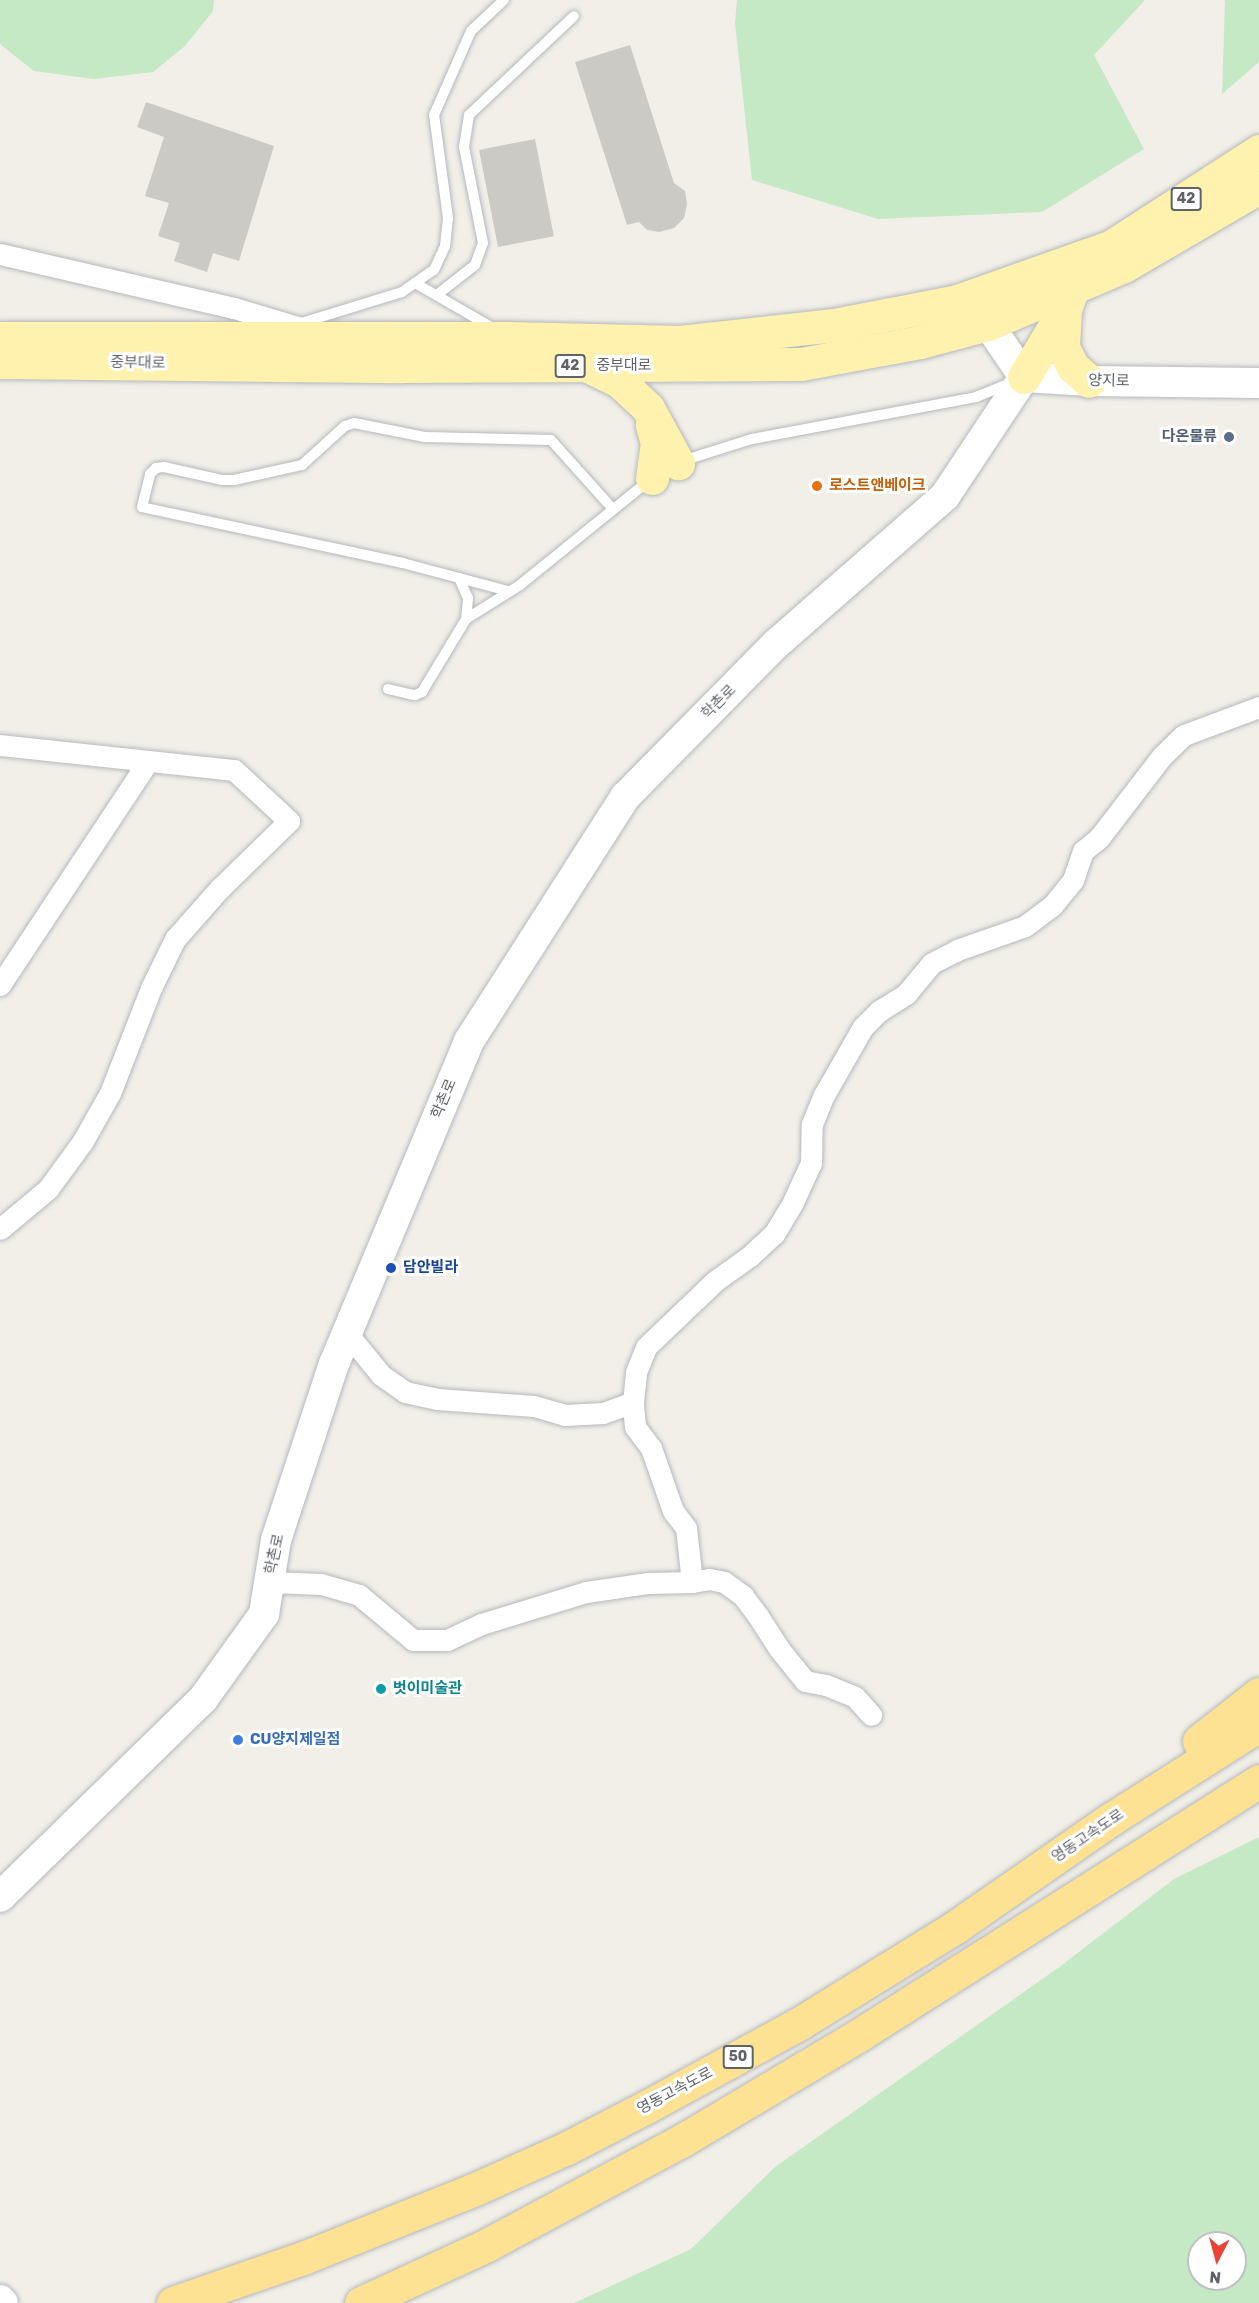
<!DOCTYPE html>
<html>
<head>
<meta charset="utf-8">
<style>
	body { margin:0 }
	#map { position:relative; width:1259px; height:2303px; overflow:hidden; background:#f1efe8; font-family:Rubik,"Noto Sans KR",sans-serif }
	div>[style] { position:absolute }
	.green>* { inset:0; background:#c5e8c5 }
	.building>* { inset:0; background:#cccac5; transform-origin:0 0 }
	.roads { filter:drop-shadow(0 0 2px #b5b8bc) drop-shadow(0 0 2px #b5b8bc) }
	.lane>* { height:10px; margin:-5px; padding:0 5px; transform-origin:5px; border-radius:5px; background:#fff }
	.street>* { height:21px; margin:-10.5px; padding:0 10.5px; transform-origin:10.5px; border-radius:10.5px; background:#fff }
	.secondary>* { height:30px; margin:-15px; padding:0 15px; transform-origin:15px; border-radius:15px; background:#fff }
	.primary>* { height:33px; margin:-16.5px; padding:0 16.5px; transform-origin:16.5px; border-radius:16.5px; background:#fff2af }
	.highway>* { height:33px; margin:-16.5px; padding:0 16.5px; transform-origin:16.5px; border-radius:16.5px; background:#fde293 }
	.dots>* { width:16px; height:16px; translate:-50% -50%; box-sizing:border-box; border:3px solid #fff; border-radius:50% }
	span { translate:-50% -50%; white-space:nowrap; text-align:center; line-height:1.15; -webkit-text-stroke:6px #fff; paint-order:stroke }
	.shield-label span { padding:2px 4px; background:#fff; border:2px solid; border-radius:4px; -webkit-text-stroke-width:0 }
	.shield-label { font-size:14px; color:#5f6368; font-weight:700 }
	.street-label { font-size:15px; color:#5f6368 }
	.service-label { font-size:15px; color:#4e5e75; font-weight:700 }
	.right { translate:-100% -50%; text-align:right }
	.food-label { font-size:15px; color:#c56008; font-weight:700 }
	.left { translate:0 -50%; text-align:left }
	.transit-label { font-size:15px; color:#164399; font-weight:700 }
	.culture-label { font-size:15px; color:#0d838f; font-weight:700 }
	.shop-label { font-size:15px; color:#366cbe; font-weight:700 }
	.north { position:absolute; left:1187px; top:2231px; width:60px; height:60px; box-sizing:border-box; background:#fff; border:2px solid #bfc1c3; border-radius:50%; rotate:186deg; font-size:16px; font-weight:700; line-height:24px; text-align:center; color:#5f6368 }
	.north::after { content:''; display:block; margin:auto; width:21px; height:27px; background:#ea4335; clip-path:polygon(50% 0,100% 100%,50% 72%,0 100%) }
</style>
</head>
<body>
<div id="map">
	<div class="green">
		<i style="clip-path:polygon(0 0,214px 0,213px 11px,185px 46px,153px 72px,94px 79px,34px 71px,0 44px)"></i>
		<i style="clip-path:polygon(737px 0,1145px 0,1094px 55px,1144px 149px,1042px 212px,878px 219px,752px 180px,735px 23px)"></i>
		<i style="clip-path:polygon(1223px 0,1259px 0,1259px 62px,1222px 94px,1225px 1px)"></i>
		<i style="clip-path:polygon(evenodd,1259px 1837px,1259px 2303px,574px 2303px,691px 2249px,775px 2167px,1058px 1968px,1174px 1879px,1259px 1837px,1199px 2243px,1235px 2243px,1235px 2279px,1199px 2279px,1199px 2243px)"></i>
	</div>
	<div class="building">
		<i style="clip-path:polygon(630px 45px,674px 183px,685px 191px,687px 204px,684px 218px,674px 228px,659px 232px,647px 230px,639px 222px,627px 225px,575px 62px)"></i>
		<i style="clip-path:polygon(146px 102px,274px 146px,239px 261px,213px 253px,207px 272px,174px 261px,180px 243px,158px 236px,169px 203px,145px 196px,164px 137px,137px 127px)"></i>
		<i style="left:535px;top:139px;width:99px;height:57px;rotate:79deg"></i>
	</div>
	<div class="roads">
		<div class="lane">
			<i style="left:415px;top:283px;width:90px;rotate:30deg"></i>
			<i style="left:438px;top:294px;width:47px;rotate:-38.1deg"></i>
			<i style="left:475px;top:265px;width:23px;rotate:-70deg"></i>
			<i style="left:483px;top:243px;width:98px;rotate:-101.2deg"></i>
			<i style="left:464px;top:147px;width:32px;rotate:-81deg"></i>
			<i style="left:469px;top:115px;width:144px;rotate:-43.3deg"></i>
			<i style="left:298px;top:324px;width:109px;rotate:-17.1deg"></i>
			<i style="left:402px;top:292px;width:39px;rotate:-35deg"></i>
			<i style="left:434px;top:270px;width:26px;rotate:-65deg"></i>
			<i style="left:445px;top:246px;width:28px;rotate:-84deg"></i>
			<i style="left:448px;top:218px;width:104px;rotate:-97.7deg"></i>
			<i style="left:434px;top:115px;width:92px;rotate:-66.2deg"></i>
			<i style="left:471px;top:31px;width:45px;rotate:-43.2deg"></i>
			<i style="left:679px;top:462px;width:77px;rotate:-17.5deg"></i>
			<i style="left:752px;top:439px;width:228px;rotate:-10.6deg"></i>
			<i style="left:976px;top:397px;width:37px;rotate:-22deg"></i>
			<i style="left:459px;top:578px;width:22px;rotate:66deg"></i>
			<i style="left:468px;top:598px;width:21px;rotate:95deg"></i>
			<i style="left:508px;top:591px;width:109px;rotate:-165.1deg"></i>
			<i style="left:403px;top:563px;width:267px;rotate:-167.9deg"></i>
			<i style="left:142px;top:507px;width:34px;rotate:-76deg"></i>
			<i style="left:150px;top:474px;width:8px;rotate:-45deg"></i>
			<i style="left:156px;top:468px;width:8px;rotate:-7deg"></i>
			<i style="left:164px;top:467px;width:59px;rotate:12.6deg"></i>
			<i style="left:222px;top:480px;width:12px"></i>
			<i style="left:234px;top:480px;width:70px;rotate:-12.4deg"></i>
			<i style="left:302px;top:465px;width:58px;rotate:-42.2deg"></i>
			<i style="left:345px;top:426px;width:9px;rotate:-18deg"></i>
			<i style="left:354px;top:423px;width:72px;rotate:11.2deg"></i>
			<i style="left:425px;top:437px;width:126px;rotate:1.4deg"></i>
			<i style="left:551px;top:440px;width:93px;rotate:48.1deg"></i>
			<i style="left:388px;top:689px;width:28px;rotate:13deg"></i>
			<i style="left:415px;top:695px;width:8px;rotate:-23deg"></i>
			<i style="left:422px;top:692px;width:85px;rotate:-58.9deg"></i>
			<i style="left:466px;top:619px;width:64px;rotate:-32.2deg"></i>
			<i style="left:520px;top:585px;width:169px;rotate:-39deg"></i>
		</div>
		<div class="street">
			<i style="left:0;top:254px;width:240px;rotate:13deg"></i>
			<i style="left:234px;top:308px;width:77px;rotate:16.6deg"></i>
			<i style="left:0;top:745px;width:235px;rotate:6.1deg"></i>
			<i style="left:234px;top:770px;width:75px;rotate:42.8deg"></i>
			<i style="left:289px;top:821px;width:96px;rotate:135.8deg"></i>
			<i style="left:220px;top:888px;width:68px;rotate:131.4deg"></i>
			<i style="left:175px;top:939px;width:55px;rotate:116.1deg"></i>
			<i style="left:151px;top:988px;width:113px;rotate:111.3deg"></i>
			<i style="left:110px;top:1093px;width:55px;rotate:119.4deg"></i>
			<i style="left:83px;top:1141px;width:59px;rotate:126.1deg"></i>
			<i style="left:48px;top:1189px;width:62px;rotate:140.2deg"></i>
			<i style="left:0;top:985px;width:268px;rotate:-56.5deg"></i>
			<i style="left:347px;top:1333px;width:54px;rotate:51deg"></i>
			<i style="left:381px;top:1375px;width:29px;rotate:35deg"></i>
			<i style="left:405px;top:1392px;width:33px;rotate:12deg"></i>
			<i style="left:437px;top:1399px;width:97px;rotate:4.1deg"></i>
			<i style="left:534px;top:1406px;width:32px;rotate:16deg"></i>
			<i style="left:565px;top:1415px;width:38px;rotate:-3deg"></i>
			<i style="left:603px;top:1413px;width:32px;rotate:-20deg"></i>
			<i style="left:270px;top:1582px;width:51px;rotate:2.2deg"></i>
			<i style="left:321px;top:1584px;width:40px;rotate:16deg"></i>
			<i style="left:359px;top:1595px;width:70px;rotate:39.8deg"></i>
			<i style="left:413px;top:1640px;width:34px"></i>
			<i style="left:447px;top:1640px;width:38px;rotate:-25deg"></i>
			<i style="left:481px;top:1624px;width:110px;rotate:-16.9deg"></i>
			<i style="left:586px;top:1592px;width:63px;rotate:-8.3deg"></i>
			<i style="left:648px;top:1583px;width:44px;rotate:-1.3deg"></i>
			<i style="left:692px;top:1582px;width:17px;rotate:-10deg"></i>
			<i style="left:709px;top:1579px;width:15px;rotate:11deg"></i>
			<i style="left:724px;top:1582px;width:24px;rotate:36deg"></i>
			<i style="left:743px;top:1596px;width:25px;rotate:53deg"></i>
			<i style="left:758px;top:1616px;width:40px;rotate:57.1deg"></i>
			<i style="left:780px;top:1650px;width:40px;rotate:51deg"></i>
			<i style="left:805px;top:1681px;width:21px;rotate:11deg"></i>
			<i style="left:826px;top:1685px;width:31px;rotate:22deg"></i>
			<i style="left:855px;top:1697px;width:24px;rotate:48deg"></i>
			<i style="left:692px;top:1582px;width:54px;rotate:-96.3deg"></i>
			<i style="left:686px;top:1528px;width:21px;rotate:-127deg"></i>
			<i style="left:673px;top:1511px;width:67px;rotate:-109.2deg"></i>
			<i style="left:651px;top:1448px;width:26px;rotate:-127deg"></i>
			<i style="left:635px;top:1427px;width:25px;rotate:-95deg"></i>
			<i style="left:633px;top:1402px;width:30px;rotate:-84deg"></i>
			<i style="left:636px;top:1372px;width:27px;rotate:-68deg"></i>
			<i style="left:646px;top:1347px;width:95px;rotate:-43.7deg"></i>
			<i style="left:715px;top:1281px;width:43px;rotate:-35.5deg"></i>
			<i style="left:750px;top:1256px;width:33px;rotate:-43deg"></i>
			<i style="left:774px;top:1234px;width:37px;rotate:-59deg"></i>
			<i style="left:793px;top:1202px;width:43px;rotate:-65.2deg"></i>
			<i style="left:811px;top:1163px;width:39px;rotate:-89deg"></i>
			<i style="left:812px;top:1124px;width:31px;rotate:-68deg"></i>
			<i style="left:824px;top:1095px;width:78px;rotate:-60.2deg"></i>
			<i style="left:863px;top:1027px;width:23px;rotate:-45deg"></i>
			<i style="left:879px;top:1011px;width:32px;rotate:-32deg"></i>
			<i style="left:906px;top:994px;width:40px;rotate:-50deg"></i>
			<i style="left:932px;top:963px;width:28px;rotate:-27deg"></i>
			<i style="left:957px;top:950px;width:72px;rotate:-19.4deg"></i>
			<i style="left:1025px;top:926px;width:34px;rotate:-37deg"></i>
			<i style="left:1052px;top:906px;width:33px;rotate:-51deg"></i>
			<i style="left:1073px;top:880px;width:31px;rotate:-71deg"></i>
			<i style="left:1083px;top:851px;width:21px;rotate:-39deg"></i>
			<i style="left:1099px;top:838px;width:103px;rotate:-52.5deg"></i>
			<i style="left:1162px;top:756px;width:30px;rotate:-44deg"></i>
			<i style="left:1184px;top:735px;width:80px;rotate:-20.5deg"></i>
		</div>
		<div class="secondary">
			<i style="left:988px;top:324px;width:64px;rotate:55.8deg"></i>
			<i style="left:1024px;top:377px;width:65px;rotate:3.5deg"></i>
			<i style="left:1089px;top:381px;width:170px;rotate:0.7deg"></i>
			<i style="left:0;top:1897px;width:284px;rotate:-44.3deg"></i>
			<i style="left:203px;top:1699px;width:105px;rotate:-54.3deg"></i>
			<i style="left:264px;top:1614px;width:75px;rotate:-80.8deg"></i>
			<i style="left:276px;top:1540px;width:185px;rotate:-71.8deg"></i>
			<i style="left:334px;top:1364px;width:350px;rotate:-67.3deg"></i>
			<i style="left:469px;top:1041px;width:290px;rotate:-57.4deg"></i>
			<i style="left:625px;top:797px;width:215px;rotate:-45.4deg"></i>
			<i style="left:776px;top:644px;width:225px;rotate:-41.2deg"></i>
			<i style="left:945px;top:496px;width:143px;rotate:-56.4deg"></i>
			<i style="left:0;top:2300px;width:4px;rotate:45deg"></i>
		</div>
		<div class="primary">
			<i style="left:1072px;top:290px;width:20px;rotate:110deg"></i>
			<i style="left:1065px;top:309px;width:39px;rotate:93deg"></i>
			<i style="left:1063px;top:348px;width:21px;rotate:62deg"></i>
			<i style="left:1073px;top:367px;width:21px;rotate:41deg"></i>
			<i style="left:0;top:338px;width:509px"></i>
			<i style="left:509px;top:338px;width:171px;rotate:1.3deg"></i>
			<i style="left:680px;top:342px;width:155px;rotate:-6.3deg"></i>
			<i style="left:834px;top:325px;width:125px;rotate:-11deg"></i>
			<i style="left:957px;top:301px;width:164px;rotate:-19.5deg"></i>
			<i style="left:1112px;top:246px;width:175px;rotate:-32.9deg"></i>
			<i style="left:0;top:362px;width:401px;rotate:0.6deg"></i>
			<i style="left:401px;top:366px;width:400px;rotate:-0.3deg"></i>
			<i style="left:801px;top:364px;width:121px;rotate:-10.5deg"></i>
			<i style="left:920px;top:342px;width:70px;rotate:-14.8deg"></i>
			<i style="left:988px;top:324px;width:148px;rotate:-23.1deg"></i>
			<i style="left:1124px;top:266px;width:156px;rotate:-30.3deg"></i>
			<i style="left:590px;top:367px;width:32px;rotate:26deg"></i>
			<i style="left:619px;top:381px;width:40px;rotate:43deg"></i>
			<i style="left:648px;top:408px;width:63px;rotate:61.4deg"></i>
			<i style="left:1024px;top:377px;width:76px;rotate:-59deg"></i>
			<i style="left:652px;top:478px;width:35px;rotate:-82deg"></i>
			<i style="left:657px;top:443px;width:19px;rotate:-106deg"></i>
		</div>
		<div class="highway">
			<i style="left:1199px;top:1741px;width:76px;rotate:-38.1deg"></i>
			<i style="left:173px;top:2303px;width:138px;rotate:-19.1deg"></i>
			<i style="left:303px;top:2258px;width:183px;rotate:-21.8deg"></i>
			<i style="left:473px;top:2190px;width:103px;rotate:-24.1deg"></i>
			<i style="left:567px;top:2148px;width:91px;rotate:-27.4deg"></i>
			<i style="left:648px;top:2106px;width:173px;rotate:-28.6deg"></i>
			<i style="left:800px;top:2023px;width:181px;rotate:-31.7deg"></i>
			<i style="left:954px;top:1928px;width:191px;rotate:-34.8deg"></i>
			<i style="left:1111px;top:1819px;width:175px;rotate:-32.4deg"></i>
			<i style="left:361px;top:2303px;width:139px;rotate:-24.7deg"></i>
			<i style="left:487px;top:2245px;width:222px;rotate:-28.2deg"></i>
			<i style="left:683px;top:2140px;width:205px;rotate:-30.8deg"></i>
			<i style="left:859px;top:2035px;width:474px;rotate:-32.4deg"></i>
		</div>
	</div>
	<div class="dots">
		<i style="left:1229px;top:437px;background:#5c6f8a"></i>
		<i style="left:817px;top:486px;background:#e8710a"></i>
		<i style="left:391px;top:1268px;background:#1a4fb4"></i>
		<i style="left:381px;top:1689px;background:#0f9aa8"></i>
		<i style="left:238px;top:1740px;background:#3f7fe0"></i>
	</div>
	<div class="shield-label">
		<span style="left:1186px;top:199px">42</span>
		<span style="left:570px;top:366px">42</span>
		<span style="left:738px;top:2057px">50</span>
	</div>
	<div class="street-label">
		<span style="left:138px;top:363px;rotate:1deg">중부대로</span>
		<span style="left:624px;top:366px">중부대로</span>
		<span style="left:1109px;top:381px;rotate:1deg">양지로</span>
		<span style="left:719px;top:702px;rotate:-45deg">학촌로</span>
		<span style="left:444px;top:1099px;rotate:-67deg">학촌로</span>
		<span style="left:275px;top:1554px;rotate:-78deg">학촌로</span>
		<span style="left:1088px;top:1836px;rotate:-34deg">영동고속도로</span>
		<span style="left:675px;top:2091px;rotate:-28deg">영동고속도로</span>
	</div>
	<div class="service-label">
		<span class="right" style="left:1217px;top:437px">다온물류</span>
	</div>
	<div class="food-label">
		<span class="left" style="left:829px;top:486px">로스트앤베이크</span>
	</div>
	<div class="transit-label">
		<span class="left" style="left:403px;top:1268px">담안빌라</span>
	</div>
	<div class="culture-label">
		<span class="left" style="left:393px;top:1689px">벗이미술관</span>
	</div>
	<div class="shop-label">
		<span class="left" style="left:250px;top:1740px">CU양지제일점</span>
	</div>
	<div class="north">N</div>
</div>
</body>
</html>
